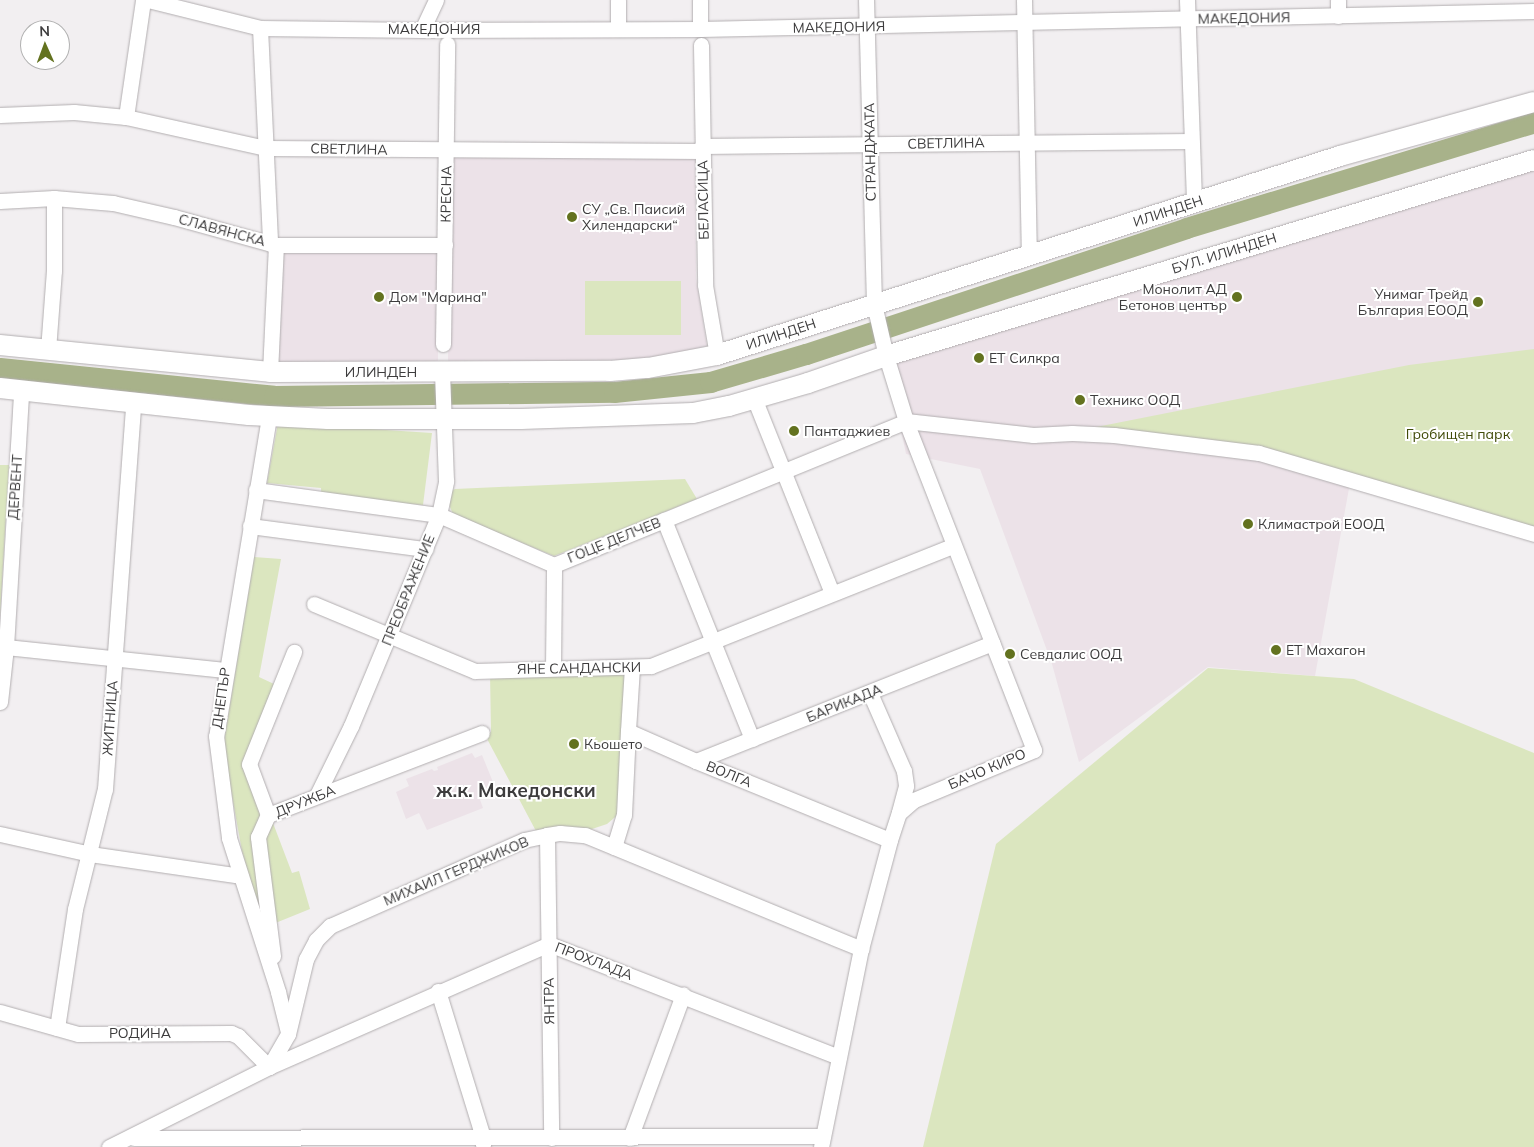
<!DOCTYPE html>
<html>
<head>
<meta charset="utf-8">
<style>
	body { margin:0 }
	#map { position:relative; width:1534px; height:1147px; overflow:hidden; background:#f2eff1; font-family:Mulish,sans-serif }
	div>[style] { position:absolute }
	.built>* { inset:0; background:#ece2e8; transform-origin:0 0 }
	.green>* { inset:0; background:#dbe6bf; transform-origin:0 0 }
	.river>* { height:21px; margin:-10.5px; padding:0 10.5px; transform-origin:10.5px; border-radius:10.5px; background:#a8b28a }
	.roads { filter:drop-shadow(0 0 1px #b2aeb0) drop-shadow(0 0 1px #b2aeb0) }
	.minor>* { height:15px; margin:-7.5px; padding:0 7.5px; transform-origin:7.5px; border-radius:7.5px; background:#fff }
	.secondary>* { height:20px; margin:-10px; padding:0 10px; transform-origin:10px; border-radius:10px; background:#fff }
	.dots>* { width:14px; height:14px; translate:-50% -50%; box-sizing:border-box; border:2px solid #fff; border-radius:50% }
	span { translate:-50% -50%; white-space:nowrap; text-align:center; line-height:1.15; -webkit-text-stroke:4px #fff; paint-order:stroke }
	.street-label { font-size:14px; color:#3d3c3d }
	.poi-label { font-size:14px; color:#3d3c3d }
	.left { translate:0 -50%; text-align:left }
	.right { translate:-100% -50%; text-align:right }
	.park-label { font-size:14px; color:#404b08 }
	.district-label { font-size:19px; color:#3d3c3d; font-weight:700 }
	.north { position:absolute; left:20px; top:20px; width:50px; height:50px; box-sizing:border-box; background:#fff; border:1px solid #b1b1b1; border-radius:50%; rotate:358deg; font-size:14px; font-weight:700; line-height:20px; text-align:center; color:#3d3c3d }
	.north::after { content:''; display:block; margin:auto; width:18px; height:22px; background:#63721f; clip-path:polygon(50% 0,100% 100%,50% 72%,0 100%) }
</style>
</head>
<body>
<div id="map">
	<div class="built">
		<i style="clip-path:polygon(449px 154px,695px 156px,696px 278px,707px 346px,666px 359px,596px 364px,448px 364px)"></i>
		<i style="clip-path:polygon(1534px 160px,1534px 354px,1259px 458px,1350px 483px,1315px 676px,1208px 667px,1079px 762px,1052px 664px,980px 469px,906px 454px,886px 356px)"></i>
		<i style="left:279px;top:249px;width:159px;height:119px"></i>
		<i style="clip-path:polygon(472px 753px,475px 758px,482px 755px,495px 787px,478px 794px,483px 808px,427px 830px,419px 813px,406px 819px,396px 792px,409px 786px,406px 779px,432px 769px,434px 771px,438px 770px,437px 767px)"></i>
	</div>
	<div class="green">
		<i style="left:585px;top:281px;width:96px;height:54px"></i>
		<i style="clip-path:polygon(1534px 349px,1534px 534px,1259px 453px,1076px 431px,1409px 365px)"></i>
		<i style="clip-path:polygon(278px 423px,432px 433px,423px 505px,328px 498px,321px 496px,321px 488px,267px 483px)"></i>
		<i style="clip-path:polygon(0 465px,9px 465px,0 617px)"></i>
		<i style="clip-path:polygon(685px 479px,697px 499px,554px 556px,456px 516px,452px 512px,448px 502px,451px 491px,455px 489px)"></i>
		<i style="clip-path:polygon(254px 557px,281px 559px,259px 677px,274px 684px,242px 764px,263px 818px,269px 949px,242px 851px,223px 747px)"></i>
		<i style="clip-path:polygon(1208px 668px,1354px 679px,1534px 753px,1534px 1147px,923px 1147px,996px 844px)"></i>
		<i style="clip-path:polygon(630px 670px,620px 813px,607px 824px,586px 831px,537px 833px,485px 735px,491px 732px,490px 673px)"></i>
		<i style="clip-path:polygon(273px 823px,292px 873px,299px 871px,310px 909px,273px 924px,263px 833px)"></i>
	</div>
	<div class="river">
		<i style="left:0;top:368px;width:275px;rotate:5.8deg"></i>
		<i style="left:274px;top:396px;width:340px;rotate:-0.7deg"></i>
		<i style="left:614px;top:392px;width:97px;rotate:-5.9deg"></i>
		<i style="left:710px;top:382px;width:100px;rotate:-16.3deg"></i>
		<i style="left:806px;top:354px;width:400px;rotate:-18.3deg"></i>
		<i style="left:1186px;top:228px;width:364px;rotate:-16.9deg"></i>
	</div>
	<div class="roads">
		<div class="minor">
			<i style="left:148px;top:0;width:115px;rotate:14deg"></i>
			<i style="left:260px;top:28px;width:162px;rotate:0.7deg"></i>
			<i style="left:422px;top:30px;width:278px;rotate:-0.2deg"></i>
			<i style="left:700px;top:29px;width:834px;rotate:-1.24deg"></i>
			<i style="left:618px;top:0;width:29px;rotate:90deg"></i>
			<i style="left:700px;top:0;width:29px;rotate:90deg"></i>
			<i style="left:1024px;top:0;width:256px;rotate:88.9deg"></i>
			<i style="left:1187px;top:0;width:203px;rotate:88deg"></i>
			<i style="left:1338px;top:0;width:16px;rotate:90deg"></i>
			<i style="left:260px;top:28px;width:216px;rotate:87.3deg"></i>
			<i style="left:422px;top:30px;width:33px;rotate:-65deg"></i>
			<i style="left:701px;top:45px;width:240px;rotate:89deg"></i>
			<i style="left:705px;top:285px;width:71px;rotate:80.3deg"></i>
			<i style="left:0;top:115px;width:74px;rotate:-2.3deg"></i>
			<i style="left:74px;top:112px;width:52px;rotate:5.5deg"></i>
			<i style="left:126px;top:117px;width:143px;rotate:12.5deg"></i>
			<i style="left:266px;top:148px;width:436px;rotate:0.4deg"></i>
			<i style="left:126px;top:117px;width:118px;rotate:-81.7deg"></i>
			<i style="left:702px;top:146px;width:489px;rotate:-0.6deg"></i>
			<i style="left:0;top:201px;width:54px;rotate:-3.2deg"></i>
			<i style="left:54px;top:198px;width:59px;rotate:4.8deg"></i>
			<i style="left:113px;top:203px;width:63px;rotate:12.9deg"></i>
			<i style="left:174px;top:217px;width:106px;rotate:15.4deg"></i>
			<i style="left:276px;top:245px;width:169px"></i>
			<i style="left:443px;top:344px;width:300px;rotate:-89.2deg"></i>
			<i style="left:48px;top:350px;width:79px;rotate:-85.7deg"></i>
			<i style="left:54px;top:271px;width:73px;rotate:-90deg"></i>
			<i style="left:270px;top:372px;width:127px;rotate:-87.3deg"></i>
			<i style="left:754px;top:398px;width:210px;rotate:68.2deg"></i>
			<i style="left:269px;top:417px;width:323px;rotate:99.4deg"></i>
			<i style="left:216px;top:736px;width:103px;rotate:82.7deg"></i>
			<i style="left:229px;top:838px;width:162px;rotate:72.3deg"></i>
			<i style="left:278px;top:992px;width:41px;rotate:76deg"></i>
			<i style="left:256px;top:490px;width:185px;rotate:7.8deg"></i>
			<i style="left:439px;top:515px;width:125px;rotate:23.5deg"></i>
			<i style="left:554px;top:565px;width:380px;rotate:-22.2deg"></i>
			<i style="left:906px;top:421px;width:128px;rotate:6.3deg"></i>
			<i style="left:1033px;top:435px;width:39px;rotate:-3deg"></i>
			<i style="left:1072px;top:433px;width:42px;rotate:2.7deg"></i>
			<i style="left:1114px;top:435px;width:146px;rotate:7.1deg"></i>
			<i style="left:1259px;top:453px;width:287px;rotate:16.4deg"></i>
			<i style="left:664px;top:520px;width:236px;rotate:68.1deg"></i>
			<i style="left:250px;top:526px;width:177px;rotate:7.5deg"></i>
			<i style="left:314px;top:604px;width:174px;rotate:22.6deg"></i>
			<i style="left:475px;top:671px;width:176px;rotate:-1.6deg"></i>
			<i style="left:651px;top:666px;width:325px;rotate:-21.7deg"></i>
			<i style="left:6px;top:647px;width:220px;rotate:6deg"></i>
			<i style="left:632px;top:667px;width:64px;rotate:93.6deg"></i>
			<i style="left:628px;top:731px;width:74px;rotate:23.8deg"></i>
			<i style="left:696px;top:761px;width:209px;rotate:22.2deg"></i>
			<i style="left:553px;top:668px;width:103px;rotate:-89.4deg"></i>
			<i style="left:870px;top:693px;width:85px;rotate:66.4deg"></i>
			<i style="left:904px;top:771px;width:15px;rotate:82deg"></i>
			<i style="left:906px;top:786px;width:28px;rotate:105deg"></i>
			<i style="left:0;top:702px;width:55px;rotate:-83.8deg"></i>
			<i style="left:6px;top:647px;width:256px;rotate:-86.6deg"></i>
			<i style="left:696px;top:761px;width:319px;rotate:-21.7deg"></i>
			<i style="left:317px;top:795px;width:77px;rotate:-63.8deg"></i>
			<i style="left:351px;top:726px;width:229px;rotate:-67.4deg"></i>
			<i style="left:439px;top:515px;width:35px;rotate:-78deg"></i>
			<i style="left:446px;top:481px;width:109px;rotate:-92.1deg"></i>
			<i style="left:268px;top:815px;width:54px;rotate:-110.4deg"></i>
			<i style="left:249px;top:764px;width:121px;rotate:-68.1deg"></i>
			<i style="left:0;top:834px;width:92px;rotate:12.5deg"></i>
			<i style="left:90px;top:854px;width:152px;rotate:8.3deg"></i>
			<i style="left:547px;top:835px;width:303px;rotate:89.2deg"></i>
			<i style="left:614px;top:847px;width:34px;rotate:-73deg"></i>
			<i style="left:624px;top:815px;width:84px;rotate:-87.3deg"></i>
			<i style="left:273px;top:956px;width:120px;rotate:-97.2deg"></i>
			<i style="left:258px;top:837px;width:24px;rotate:-66deg"></i>
			<i style="left:268px;top:815px;width:229px;rotate:-21deg"></i>
			<i style="left:438px;top:991px;width:153px;rotate:72.9deg"></i>
			<i style="left:483px;top:1137px;width:8px;rotate:90deg"></i>
			<i style="left:0;top:1012px;width:81px;rotate:15.8deg"></i>
			<i style="left:78px;top:1034px;width:153px;rotate:-0.4deg"></i>
			<i style="left:231px;top:1033px;width:8px;rotate:23deg"></i>
			<i style="left:238px;top:1036px;width:44px;rotate:45deg"></i>
			<i style="left:57px;top:1028px;width:120px;rotate:-81.4deg"></i>
			<i style="left:75px;top:909px;width:124px;rotate:-76deg"></i>
			<i style="left:105px;top:789px;width:386px;rotate:-85.8deg"></i>
			<i style="left:269px;top:1067px;width:38px;rotate:-60deg"></i>
			<i style="left:288px;top:1034px;width:77px;rotate:-76.5deg"></i>
			<i style="left:306px;top:959px;width:21px;rotate:-62deg"></i>
			<i style="left:316px;top:940px;width:20px;rotate:-45deg"></i>
			<i style="left:330px;top:926px;width:212px;rotate:-23.9deg"></i>
			<i style="left:524px;top:840px;width:24px;rotate:-12deg"></i>
			<i style="left:547px;top:835px;width:13px;rotate:-9deg"></i>
			<i style="left:560px;top:833px;width:25px;rotate:5deg"></i>
			<i style="left:585px;top:835px;width:299px;rotate:22.4deg"></i>
			<i style="left:134px;top:1138px;width:689px;rotate:-0.17deg"></i>
			<i style="left:630px;top:1138px;width:153px;rotate:-69.7deg"></i>
			<i style="left:109px;top:1147px;width:179px;rotate:-26.6deg"></i>
			<i style="left:269px;top:1067px;width:306px;rotate:-23.7deg"></i>
			<i style="left:549px;top:944px;width:311px;rotate:21.3deg"></i>
			<i style="left:821px;top:1147px;width:202px;rotate:-78.6deg"></i>
			<i style="left:861px;top:949px;width:113px;rotate:-75.1deg"></i>
			<i style="left:890px;top:840px;width:28px;rotate:-72deg"></i>
			<i style="left:899px;top:813px;width:20px;rotate:-41deg"></i>
			<i style="left:914px;top:800px;width:130px;rotate:-22.6deg"></i>
			<i style="left:1034px;top:750px;width:353px;rotate:-111.3deg"></i>
			<i style="left:906px;top:421px;width:68px;rotate:-107.1deg"></i>
			<i style="left:886px;top:356px;width:53px;rotate:-103deg"></i>
			<i style="left:874px;top:304px;width:304px;rotate:-91.5deg"></i>
		</div>
		<div class="secondary">
			<i style="left:0;top:345px;width:271px;rotate:5.7deg"></i>
			<i style="left:270px;top:372px;width:340px;rotate:-0.2deg"></i>
			<i style="left:610px;top:371px;width:38px;rotate:-5deg"></i>
			<i style="left:648px;top:368px;width:70px;rotate:-10.7deg"></i>
			<i style="left:717px;top:355px;width:654px;rotate:-17.71deg"></i>
			<i style="left:1340px;top:156px;width:201px;rotate:-15.6deg"></i>
			<i style="left:0;top:388px;width:250px;rotate:6.2deg"></i>
			<i style="left:249px;top:415px;width:79px;rotate:2.9deg"></i>
			<i style="left:328px;top:419px;width:193px"></i>
			<i style="left:521px;top:419px;width:172px;rotate:-2deg"></i>
			<i style="left:693px;top:413px;width:37px;rotate:-11deg"></i>
			<i style="left:729px;top:406px;width:82px;rotate:-16.2deg"></i>
			<i style="left:808px;top:383px;width:83px;rotate:-19.1deg"></i>
			<i style="left:886px;top:356px;width:677px;rotate:-16.83deg"></i>
		</div>
	</div>
	<div class="dots">
		<i style="left:572px;top:217px;background:#63721f"></i>
		<i style="left:379px;top:297px;background:#63721f"></i>
		<i style="left:1237px;top:297px;background:#63721f"></i>
		<i style="left:1478px;top:302px;background:#63721f"></i>
		<i style="left:979px;top:358px;background:#63721f"></i>
		<i style="left:1080px;top:400px;background:#63721f"></i>
		<i style="left:794px;top:431px;background:#63721f"></i>
		<i style="left:1248px;top:524px;background:#63721f"></i>
		<i style="left:1276px;top:650px;background:#63721f"></i>
		<i style="left:1010px;top:654px;background:#63721f"></i>
		<i style="left:574px;top:744px;background:#63721f"></i>
	</div>
	<div class="street-label">
		<span style="left:1244px;top:18px;rotate:-1deg">МАКЕДОНИЯ</span>
		<span style="left:839px;top:27px;rotate:-1deg">МАКЕДОНИЯ</span>
		<span style="left:434px;top:29px">МАКЕДОНИЯ</span>
		<span style="left:946px;top:143px;rotate:-1deg">СВЕТЛИНА</span>
		<span style="left:349px;top:149px;rotate:1deg">СВЕТЛИНА</span>
		<span style="left:870px;top:152px;rotate:-91deg">СТРАНДЖАТА</span>
		<span style="left:446px;top:194px;rotate:-89deg">КРЕСНА</span>
		<span style="left:703px;top:200px;rotate:-91deg">БЕЛАСИЦА</span>
		<span style="left:1168px;top:211px;rotate:-18deg">ИЛИНДЕН</span>
		<span style="left:222px;top:230px;rotate:15deg">СЛАВЯНСКА</span>
		<span style="left:1224px;top:253px;rotate:-17deg">БУЛ. ИЛИНДЕН</span>
		<span style="left:781px;top:334px;rotate:-18deg">ИЛИНДЕН</span>
		<span style="left:381px;top:372px">ИЛИНДЕН</span>
		<span style="left:15px;top:487px;rotate:-86deg">ДЕРВЕНТ</span>
		<span style="left:614px;top:540px;rotate:-22deg">ГОЦЕ ДЕЛЧЕВ</span>
		<span style="left:408px;top:590px;rotate:-68deg">ПРЕОБРАЖЕНИЕ</span>
		<span style="left:579px;top:668px;rotate:-1deg">ЯНЕ САНДАНСКИ</span>
		<span style="left:221px;top:698px;rotate:-82deg">ДНЕПЪР</span>
		<span style="left:844px;top:703px;rotate:-22deg">БАРИКАДА</span>
		<span style="left:110px;top:718px;rotate:-86deg">ЖИТНИЦА</span>
		<span style="left:987px;top:769px;rotate:-23deg">БАЧО КИРО</span>
		<span style="left:729px;top:774px;rotate:22deg">ВОЛГА</span>
		<span style="left:305px;top:801px;rotate:-22deg">ДРУЖБА</span>
		<span style="left:456px;top:871px;rotate:-23deg">МИХАИЛ ГЕРДЖИКОВ</span>
		<span style="left:594px;top:961px;rotate:21deg">ПРОХЛАДА</span>
		<span style="left:549px;top:1001px;rotate:-91deg">ЯНТРА</span>
		<span style="left:140px;top:1033px">РОДИНА</span>
	</div>
	<div class="poi-label">
		<span class="left" style="left:582px;top:217px">СУ „Св. Паисий<br>Хилендарски“</span>
		<span class="right" style="left:1227px;top:297px">Монолит АД<br>Бетонов център</span>
		<span class="right" style="left:1468px;top:302px">Унимаг Трейд<br>България ЕООД</span>
		<span class="left" style="left:389px;top:297px">Дом "Марина"</span>
		<span class="left" style="left:989px;top:358px">ЕТ Силкра</span>
		<span class="left" style="left:1090px;top:400px">Техникс ООД</span>
		<span class="left" style="left:804px;top:431px">Пантаджиев</span>
		<span class="left" style="left:1258px;top:524px">Климастрой ЕООД</span>
		<span class="left" style="left:1286px;top:650px">ЕТ Махагон</span>
		<span class="left" style="left:1020px;top:654px">Севдалис ООД</span>
		<span class="left" style="left:584px;top:744px">Кьошето</span>
	</div>
	<div class="park-label">
		<span style="left:1458px;top:434px">Гробищен парк</span>
	</div>
	<div class="district-label">
		<span style="left:516px;top:791px">ж.к. Македонски</span>
	</div>
	<div class="north">N</div>
</div>
</body>
</html>
